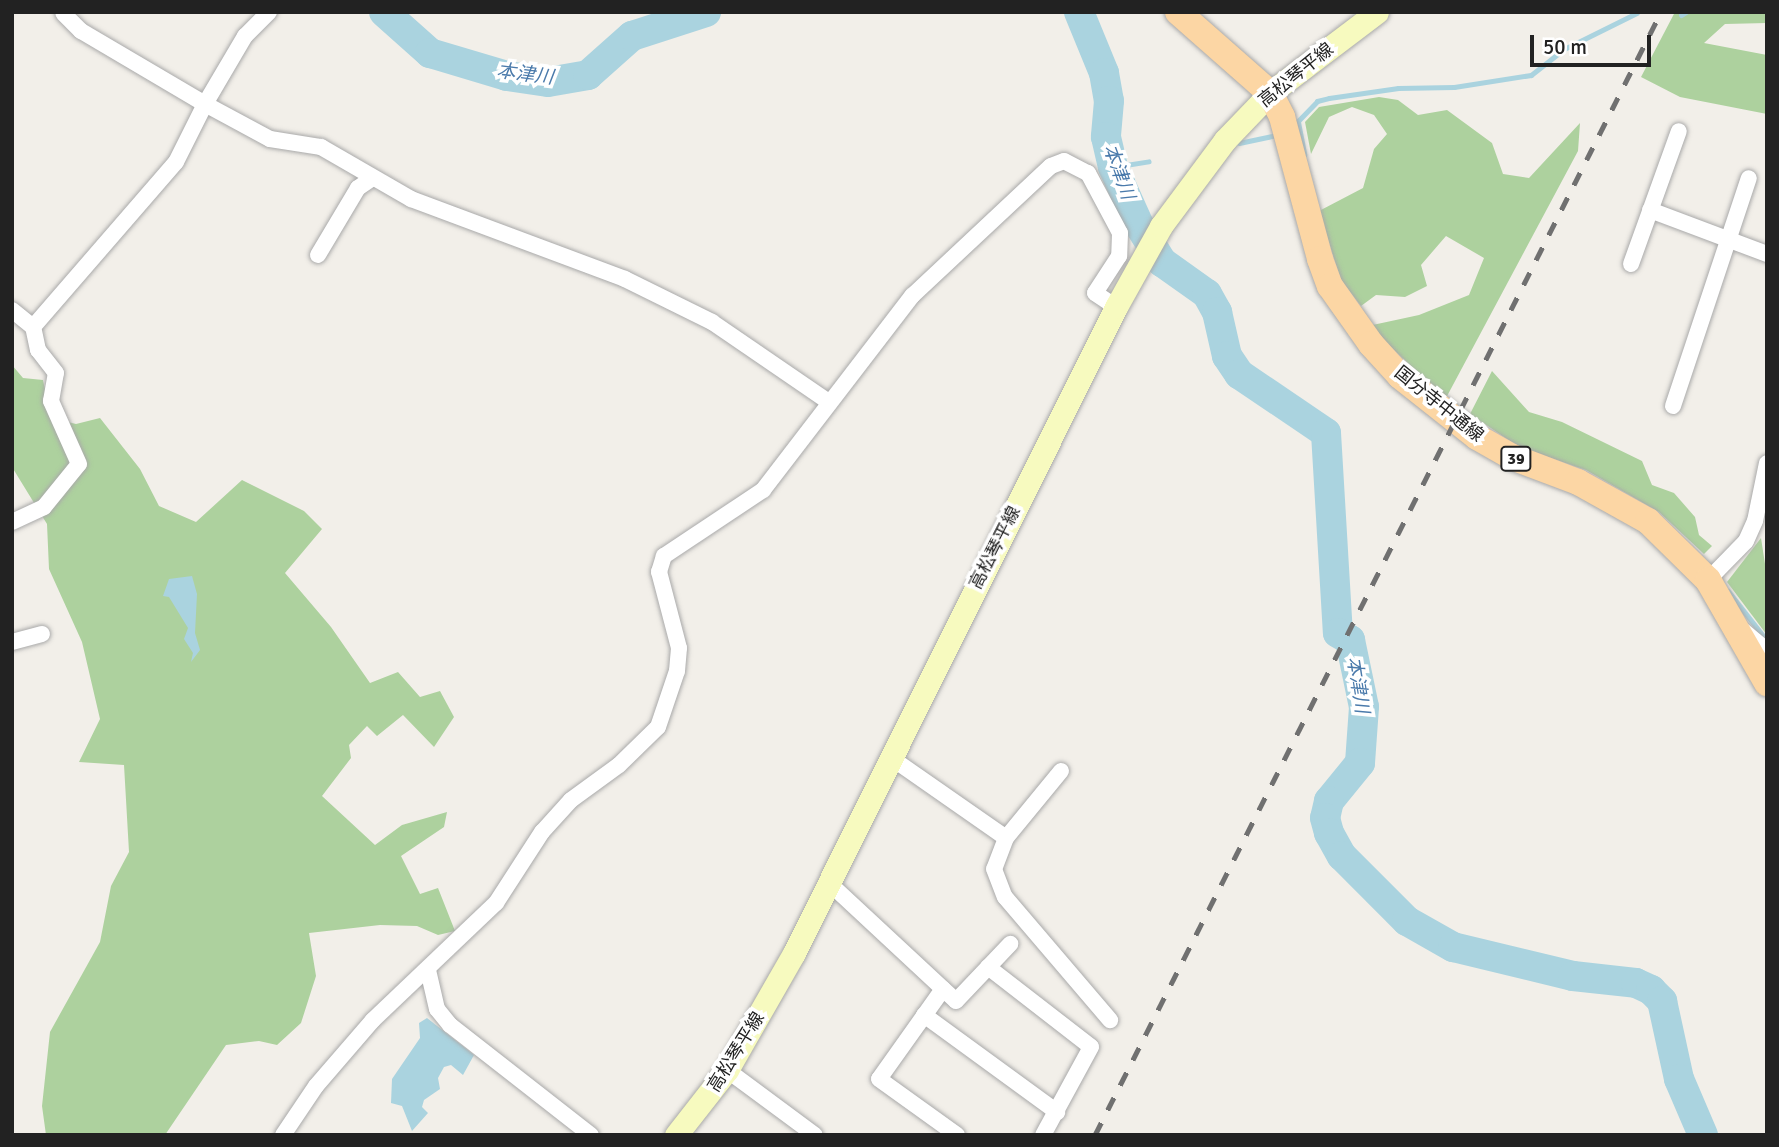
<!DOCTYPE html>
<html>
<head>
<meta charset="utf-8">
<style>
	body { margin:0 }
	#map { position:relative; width:1779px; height:1147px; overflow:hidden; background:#f2efe9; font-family:Signika,"Noto Sans JP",sans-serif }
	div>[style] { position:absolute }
	.forest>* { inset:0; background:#add19e }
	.water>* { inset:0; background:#aad3df }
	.stream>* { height:5px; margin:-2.5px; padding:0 2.5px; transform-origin:2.5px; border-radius:2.5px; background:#aad3df }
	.river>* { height:30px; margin:-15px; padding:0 15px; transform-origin:15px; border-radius:15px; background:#aad3df }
	.roads { filter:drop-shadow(0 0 2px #a9a9a9) drop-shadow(0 0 2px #a9a9a9) }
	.street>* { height:16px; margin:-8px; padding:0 8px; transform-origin:8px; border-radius:8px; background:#fff }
	.secondary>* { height:23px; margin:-11.5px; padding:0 11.5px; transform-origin:11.5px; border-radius:11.5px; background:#f7fabf }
	.primary>* { height:26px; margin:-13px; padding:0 13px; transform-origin:13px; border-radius:13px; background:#fcd6a4 }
	.rail>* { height:5px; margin-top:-2.5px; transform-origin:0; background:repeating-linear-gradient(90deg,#707070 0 14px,transparent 0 28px) }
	span { translate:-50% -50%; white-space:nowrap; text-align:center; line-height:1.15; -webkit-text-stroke:7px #fff; paint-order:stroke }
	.shield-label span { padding:2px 5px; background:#fff; border:2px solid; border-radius:5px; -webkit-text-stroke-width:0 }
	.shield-label { font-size:16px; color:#222; font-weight:700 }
	.street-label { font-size:18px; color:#222 }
	.water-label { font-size:19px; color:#4a7aab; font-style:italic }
	.frame { position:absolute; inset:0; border:14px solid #222; pointer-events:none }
	.scale { position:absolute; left:1530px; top:35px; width:121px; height:32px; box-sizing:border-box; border:4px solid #222; border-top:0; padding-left:9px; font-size:21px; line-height:24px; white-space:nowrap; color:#222; -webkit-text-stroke:5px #fff; paint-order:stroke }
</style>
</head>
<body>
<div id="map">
	<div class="forest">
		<i style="clip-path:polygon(1675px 12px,1767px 12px,1767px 23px,1725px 24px,1704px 43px,1767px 55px,1767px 114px,1680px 97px,1641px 77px)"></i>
		<i style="clip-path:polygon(1379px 97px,1398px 100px,1418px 115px,1447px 110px,1492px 143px,1503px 174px,1529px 178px,1580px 123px,1578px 151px,1446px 398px,1368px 326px,1419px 315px,1469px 295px,1484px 258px,1446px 236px,1421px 265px,1427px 286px,1405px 297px,1376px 295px,1361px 306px,1341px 280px,1319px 211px,1363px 188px,1374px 149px,1387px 134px,1374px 115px,1352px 107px,1329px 117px,1311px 154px,1305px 122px,1319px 107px)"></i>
		<i style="clip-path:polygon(12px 365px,23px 378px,43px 380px,51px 418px,76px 424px,100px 418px,140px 469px,159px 506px,196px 522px,242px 480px,304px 511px,322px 529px,285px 573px,331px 627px,370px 683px,398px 672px,420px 697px,440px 691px,454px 717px,434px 747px,403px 715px,377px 736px,367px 726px,349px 745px,351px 758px,322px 796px,375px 845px,402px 825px,447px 812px,444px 827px,401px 856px,420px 894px,438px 888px,455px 931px,438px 935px,417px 926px,380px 925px,309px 933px,316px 976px,301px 1023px,277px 1045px,259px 1041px,226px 1045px,165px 1135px,46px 1135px,42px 1106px,50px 1032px,100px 942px,111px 886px,129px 852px,124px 765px,79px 762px,100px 719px,82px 642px,49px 569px,47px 524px,12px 467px)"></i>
		<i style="clip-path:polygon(1492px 371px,1529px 412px,1562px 422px,1642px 461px,1652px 485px,1674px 493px,1695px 517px,1699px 535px,1712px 546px,1704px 554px,1659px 512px,1586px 470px,1519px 447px,1470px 414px)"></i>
		<i style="clip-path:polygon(1761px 538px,1767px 577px,1767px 635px,1727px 582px)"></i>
	</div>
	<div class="water">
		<i style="clip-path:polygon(192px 576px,197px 594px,195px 633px,200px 650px,191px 662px,193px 653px,184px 639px,188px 628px,169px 597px,163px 596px,169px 579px)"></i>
		<i style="clip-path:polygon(427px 1018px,474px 1055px,463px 1075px,451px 1065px,444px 1067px,438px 1078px,440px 1089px,424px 1100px,422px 1107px,428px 1113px,412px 1131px,402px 1106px,391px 1103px,392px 1079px,420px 1038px,419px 1023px)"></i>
	</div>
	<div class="stream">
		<i style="left:1681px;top:15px;width:6px;rotate:-31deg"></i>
		<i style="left:1297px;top:122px;width:29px;rotate:-46deg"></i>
		<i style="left:1317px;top:101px;width:12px;rotate:-14deg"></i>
		<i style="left:1329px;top:98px;width:70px;rotate:-8.2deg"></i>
		<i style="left:1398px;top:88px;width:56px;rotate:-1deg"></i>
		<i style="left:1454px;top:87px;width:78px;rotate:-8.9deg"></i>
		<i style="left:1531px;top:75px;width:42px;rotate:-38.2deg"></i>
		<i style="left:1564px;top:49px;width:81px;rotate:-26.3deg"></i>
		<i style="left:1298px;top:122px;width:33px;rotate:79deg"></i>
		<i style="left:1239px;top:143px;width:34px;rotate:-12deg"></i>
		<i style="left:1113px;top:167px;width:36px;rotate:-9deg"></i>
		<i style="left:1728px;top:591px;width:63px;rotate:52deg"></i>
	</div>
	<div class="river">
		<i style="left:384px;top:12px;width:62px;rotate:41.7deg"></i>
		<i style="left:430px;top:53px;width:80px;rotate:16.6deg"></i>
		<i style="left:507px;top:76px;width:41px;rotate:8.3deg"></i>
		<i style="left:548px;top:82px;width:41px;rotate:-9.9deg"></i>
		<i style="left:588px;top:75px;width:59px;rotate:-41.6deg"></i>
		<i style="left:632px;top:36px;width:78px;rotate:-18deg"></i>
		<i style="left:1079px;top:12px;width:66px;rotate:67.7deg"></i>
		<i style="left:1104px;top:73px;width:28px;rotate:80deg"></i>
		<i style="left:1109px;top:101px;width:36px;rotate:95deg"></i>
		<i style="left:1106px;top:137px;width:31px;rotate:77deg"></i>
		<i style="left:1113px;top:167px;width:64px;rotate:65.9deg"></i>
		<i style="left:1139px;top:225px;width:44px;rotate:58.1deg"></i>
		<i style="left:1162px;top:262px;width:55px;rotate:35.4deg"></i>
		<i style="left:1207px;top:294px;width:21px;rotate:61deg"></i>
		<i style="left:1217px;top:312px;width:45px;rotate:77.2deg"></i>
		<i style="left:1227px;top:356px;width:22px;rotate:56deg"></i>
		<i style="left:1239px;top:374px;width:105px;rotate:34.1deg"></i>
		<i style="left:1326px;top:433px;width:200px;rotate:86.6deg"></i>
		<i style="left:1338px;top:633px;width:14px;rotate:30deg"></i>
		<i style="left:1350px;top:640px;width:68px;rotate:78.2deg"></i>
		<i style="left:1364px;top:707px;width:56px;rotate:94.1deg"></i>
		<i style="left:1360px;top:763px;width:49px;rotate:129.2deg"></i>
		<i style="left:1329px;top:801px;width:17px;rotate:103deg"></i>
		<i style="left:1325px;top:818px;width:16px;rotate:75deg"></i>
		<i style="left:1329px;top:833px;width:26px;rotate:61deg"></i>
		<i style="left:1342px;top:856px;width:92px;rotate:45deg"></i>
		<i style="left:1407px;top:921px;width:53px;rotate:29.5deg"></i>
		<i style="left:1453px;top:947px;width:123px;rotate:13.6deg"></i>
		<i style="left:1573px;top:976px;width:63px;rotate:6.3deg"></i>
		<i style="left:1636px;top:983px;width:17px;rotate:25deg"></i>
		<i style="left:1651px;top:990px;width:16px;rotate:45deg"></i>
		<i style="left:1662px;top:1001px;width:80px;rotate:77.7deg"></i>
		<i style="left:1679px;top:1079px;width:61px;rotate:66.8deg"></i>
	</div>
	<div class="roads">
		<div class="street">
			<i style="left:269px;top:12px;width:34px;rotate:135deg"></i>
			<i style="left:245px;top:36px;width:79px;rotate:120.5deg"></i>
			<i style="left:205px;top:104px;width:74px;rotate:28.3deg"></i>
			<i style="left:270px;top:139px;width:52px;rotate:8.9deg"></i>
			<i style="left:321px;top:147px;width:104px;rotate:30deg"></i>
			<i style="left:411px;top:199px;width:228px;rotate:20.5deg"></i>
			<i style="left:625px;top:279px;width:97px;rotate:26.3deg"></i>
			<i style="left:712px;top:322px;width:142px;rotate:34.4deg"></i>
			<i style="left:1650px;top:210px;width:125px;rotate:20.6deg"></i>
			<i style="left:318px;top:255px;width:78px;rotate:-59.2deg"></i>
			<i style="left:358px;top:188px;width:16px;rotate:-35deg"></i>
			<i style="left:1631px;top:264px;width:141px;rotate:-70.2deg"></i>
			<i style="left:12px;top:310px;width:27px;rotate:39deg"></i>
			<i style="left:33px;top:327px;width:218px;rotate:-49.1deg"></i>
			<i style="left:176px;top:162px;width:65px;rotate:-63.4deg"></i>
			<i style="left:205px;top:104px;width:144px;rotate:-149.5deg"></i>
			<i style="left:81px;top:31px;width:25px;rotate:-135deg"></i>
			<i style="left:1673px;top:406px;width:240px;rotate:-71.6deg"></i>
			<i style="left:12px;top:522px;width:35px;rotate:-25deg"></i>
			<i style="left:44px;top:507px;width:55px;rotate:-50.9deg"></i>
			<i style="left:79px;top:464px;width:69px;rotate:-114deg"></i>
			<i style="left:51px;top:401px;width:28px;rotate:-80deg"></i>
			<i style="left:56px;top:373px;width:29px;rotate:-128deg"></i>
			<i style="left:38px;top:350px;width:24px;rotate:-102deg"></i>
			<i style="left:1708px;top:580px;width:54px;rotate:-45.7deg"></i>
			<i style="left:1746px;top:541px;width:22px;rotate:-66deg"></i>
			<i style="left:1755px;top:521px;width:59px;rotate:-78.3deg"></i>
			<i style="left:1740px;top:628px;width:35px;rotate:40deg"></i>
			<i style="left:12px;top:642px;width:31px;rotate:-15deg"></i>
			<i style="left:890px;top:757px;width:141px;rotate:34.9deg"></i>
			<i style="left:1061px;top:771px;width:87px;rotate:129.4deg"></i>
			<i style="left:1006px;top:838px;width:33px;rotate:111deg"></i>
			<i style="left:994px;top:869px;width:30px;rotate:69deg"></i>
			<i style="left:1005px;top:897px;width:162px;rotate:49.5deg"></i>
			<i style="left:827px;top:881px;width:176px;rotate:42.9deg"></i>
			<i style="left:956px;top:1001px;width:79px;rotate:-46.5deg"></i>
			<i style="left:988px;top:967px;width:130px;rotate:37.8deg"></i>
			<i style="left:1091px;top:1047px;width:100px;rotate:118.6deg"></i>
			<i style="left:428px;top:970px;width:40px;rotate:77deg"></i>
			<i style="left:437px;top:1009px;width:21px;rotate:51deg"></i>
			<i style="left:450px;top:1025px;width:179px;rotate:38deg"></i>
			<i style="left:943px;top:989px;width:110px;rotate:125.4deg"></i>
			<i style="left:879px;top:1079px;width:96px;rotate:35.7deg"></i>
			<i style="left:924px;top:1015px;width:165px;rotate:36.1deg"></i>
			<i style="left:727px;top:1070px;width:109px;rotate:36.5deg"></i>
			<i style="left:283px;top:1135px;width:59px;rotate:-56deg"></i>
			<i style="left:316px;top:1086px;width:87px;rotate:-49.2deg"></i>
			<i style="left:373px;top:1020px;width:170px;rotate:-43.6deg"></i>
			<i style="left:496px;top:903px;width:85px;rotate:-57.1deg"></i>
			<i style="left:542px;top:832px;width:43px;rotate:-47.8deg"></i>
			<i style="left:571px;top:800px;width:59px;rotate:-36.1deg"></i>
			<i style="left:619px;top:765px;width:54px;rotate:-44.3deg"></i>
			<i style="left:658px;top:727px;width:59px;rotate:-71.3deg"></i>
			<i style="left:677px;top:671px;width:23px;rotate:-85deg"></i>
			<i style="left:679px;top:648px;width:79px;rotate:-104.7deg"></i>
			<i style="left:659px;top:572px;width:17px;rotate:-73deg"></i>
			<i style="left:664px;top:556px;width:119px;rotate:-33.7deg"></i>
			<i style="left:763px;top:490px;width:245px;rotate:-52.5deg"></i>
			<i style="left:912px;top:296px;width:190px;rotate:-43.1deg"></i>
			<i style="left:1051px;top:166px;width:14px;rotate:-21deg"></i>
			<i style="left:1064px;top:161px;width:27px;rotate:27deg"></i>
			<i style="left:1088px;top:173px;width:68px;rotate:61.9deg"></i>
			<i style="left:1120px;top:233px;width:23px;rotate:92deg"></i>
			<i style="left:1119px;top:256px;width:44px;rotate:123deg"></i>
			<i style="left:1095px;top:293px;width:25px;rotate:34deg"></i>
		</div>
		<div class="secondary">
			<i style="left:676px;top:1135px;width:83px;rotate:-51.9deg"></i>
			<i style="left:727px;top:1070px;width:135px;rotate:-60.2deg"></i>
			<i style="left:794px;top:953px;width:722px;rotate:-63.51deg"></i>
			<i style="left:1116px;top:307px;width:93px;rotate:-60.9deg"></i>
			<i style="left:1161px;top:226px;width:107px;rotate:-53.3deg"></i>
			<i style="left:1225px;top:140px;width:65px;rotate:-46.2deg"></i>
			<i style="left:1270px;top:93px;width:134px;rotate:-37.1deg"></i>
		</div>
		<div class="primary">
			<i style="left:1178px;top:12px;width:123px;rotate:41.4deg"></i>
			<i style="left:1270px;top:93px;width:27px;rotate:63deg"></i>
			<i style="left:1282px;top:117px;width:147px;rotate:75deg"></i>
			<i style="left:1320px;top:259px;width:29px;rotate:70deg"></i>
			<i style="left:1330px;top:286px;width:71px;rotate:54.7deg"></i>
			<i style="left:1371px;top:344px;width:43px;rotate:47.8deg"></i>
			<i style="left:1400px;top:376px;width:98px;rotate:38.4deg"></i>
			<i style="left:1477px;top:437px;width:40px;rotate:29.7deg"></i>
			<i style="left:1512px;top:457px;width:71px;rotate:20.7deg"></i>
			<i style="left:1578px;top:482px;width:80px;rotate:29.1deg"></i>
			<i style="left:1648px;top:521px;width:84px;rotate:44.5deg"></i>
			<i style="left:1708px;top:580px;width:119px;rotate:60.2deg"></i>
		</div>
	</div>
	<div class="rail">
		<i style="left:1095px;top:1135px;width:1258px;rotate:-63.25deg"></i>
	</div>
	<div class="shield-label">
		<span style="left:1516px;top:459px">39</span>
	</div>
	<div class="street-label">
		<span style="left:1296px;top:75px;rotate:-39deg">高松琴平線</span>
		<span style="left:1439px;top:404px;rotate:39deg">国分寺中通線</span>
		<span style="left:995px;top:548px;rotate:-63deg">高松琴平線</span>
		<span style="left:736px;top:1052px;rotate:-58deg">高松琴平線</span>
	</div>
	<div class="water-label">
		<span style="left:525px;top:75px;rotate:7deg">本津川</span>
		<span style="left:1118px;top:172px;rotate:70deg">本津川</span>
		<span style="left:1357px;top:685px;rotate:81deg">本津川</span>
	</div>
	<div class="frame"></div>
	<div class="scale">50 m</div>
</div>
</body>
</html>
